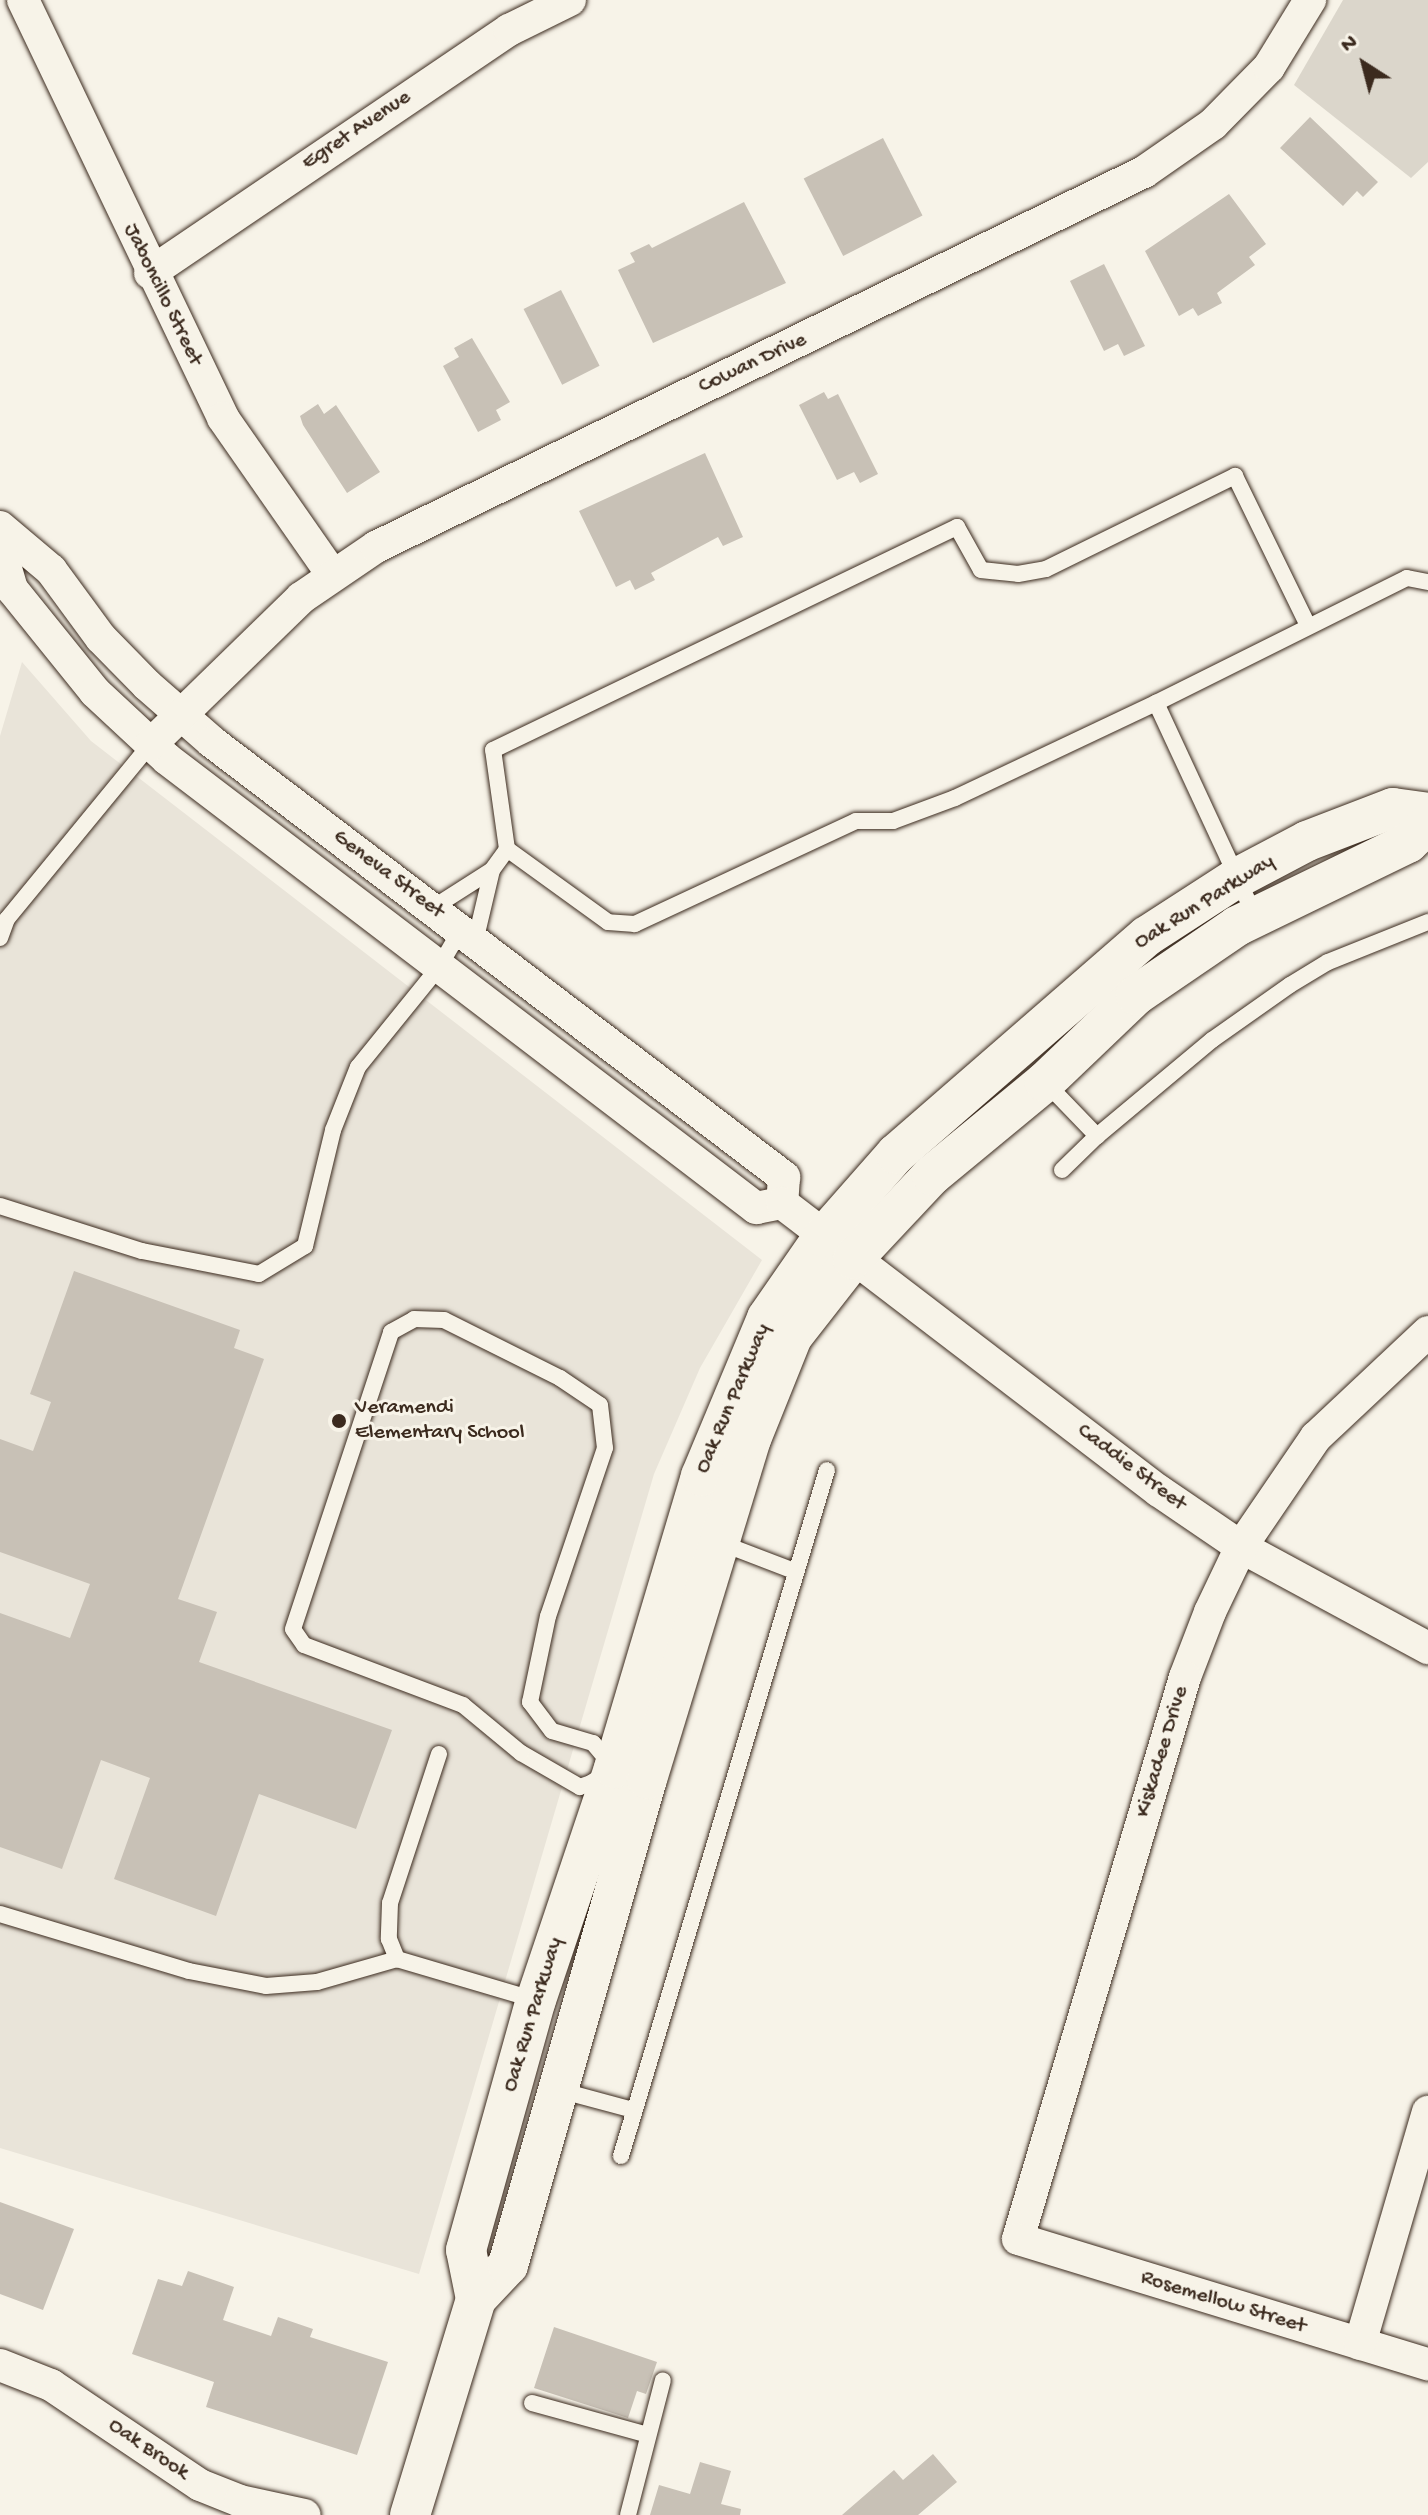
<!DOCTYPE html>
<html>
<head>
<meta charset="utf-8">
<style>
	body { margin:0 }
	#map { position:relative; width:1428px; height:2515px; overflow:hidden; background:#f7f3e8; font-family:"Gochi Hand",sans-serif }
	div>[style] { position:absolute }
	.built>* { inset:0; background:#e9e4d9 }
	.green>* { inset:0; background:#dbd6cb }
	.building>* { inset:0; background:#c8c1b6; transform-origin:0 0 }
	.roads { filter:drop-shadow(0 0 2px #3b2a1e) drop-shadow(0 0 2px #3b2a1e) }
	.service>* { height:16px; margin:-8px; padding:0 8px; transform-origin:8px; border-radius:8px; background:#f7f3e8 }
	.minor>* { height:32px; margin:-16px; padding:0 16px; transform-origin:16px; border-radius:16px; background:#f7f3e8 }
	.tertiary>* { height:40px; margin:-20px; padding:0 20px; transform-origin:20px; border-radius:20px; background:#f7f3e8 }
	.dots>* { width:22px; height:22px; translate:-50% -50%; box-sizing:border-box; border:4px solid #f7f3e8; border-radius:50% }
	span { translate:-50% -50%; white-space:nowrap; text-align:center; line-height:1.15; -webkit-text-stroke:6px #f7f3e8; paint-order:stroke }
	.street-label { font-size:22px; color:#3b2a1e }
	.poi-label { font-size:22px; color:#3b2a1e }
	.left { translate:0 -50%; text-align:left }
	.north { position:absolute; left:1324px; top:24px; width:80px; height:80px; -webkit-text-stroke:6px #f7f3e8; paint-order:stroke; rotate:324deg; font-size:22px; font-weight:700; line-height:32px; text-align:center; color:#3b2a1e }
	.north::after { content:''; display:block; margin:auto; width:28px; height:36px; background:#3b2a1e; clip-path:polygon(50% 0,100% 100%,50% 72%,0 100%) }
</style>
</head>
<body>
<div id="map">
	<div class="built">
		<i style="clip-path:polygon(22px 662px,91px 741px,762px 1260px,700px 1368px,654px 1474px,419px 2274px,0 2148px,0 736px)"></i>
	</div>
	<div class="green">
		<i style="clip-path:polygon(1343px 0,1428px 0,1428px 162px,1411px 178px,1294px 85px)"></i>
	</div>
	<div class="building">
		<i style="clip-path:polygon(1310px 117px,1378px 182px,1363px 197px,1357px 191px,1343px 206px,1280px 148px)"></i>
		<i style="left:883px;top:138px;width:87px;height:89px;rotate:63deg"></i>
		<i style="clip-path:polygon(1229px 194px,1266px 244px,1249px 257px,1255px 265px,1217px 293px,1222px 303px,1198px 316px,1193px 308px,1179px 316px,1145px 251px)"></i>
		<i style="clip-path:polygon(744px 202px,786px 283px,653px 343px,618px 270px,635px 262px,630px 253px,649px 244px,652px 248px)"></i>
		<i style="clip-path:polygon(1104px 264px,1145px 346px,1124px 356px,1118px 344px,1104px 351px,1070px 281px)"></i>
		<i style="left:561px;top:290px;width:85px;height:42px;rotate:63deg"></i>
		<i style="clip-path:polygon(472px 338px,510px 402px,496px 410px,501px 420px,478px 432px,443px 366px,459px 357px,454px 348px)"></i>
		<i style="clip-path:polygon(824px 392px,828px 399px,838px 394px,878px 474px,860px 483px,854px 472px,837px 480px,799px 405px)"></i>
		<i style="clip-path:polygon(318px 404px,324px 414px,336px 405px,380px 472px,347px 493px,303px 425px,300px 416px)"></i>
		<i style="clip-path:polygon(705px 453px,743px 537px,723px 546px,718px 537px,651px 573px,655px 580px,635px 590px,630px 580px,616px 587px,579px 511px)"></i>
		<i style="clip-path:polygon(74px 1271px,240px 1330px,234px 1348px,264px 1359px,178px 1599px,217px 1612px,199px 1662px,392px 1730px,356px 1829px,259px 1794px,216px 1916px,114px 1879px,150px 1778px,101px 1760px,62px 1869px,0 1847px,0 1613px,70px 1638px,90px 1584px,0 1552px,0 1439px,33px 1451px,51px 1402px,30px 1394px)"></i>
		<i style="clip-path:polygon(0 2202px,74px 2229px,43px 2310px,0 2294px)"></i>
		<i style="clip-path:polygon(188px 2271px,234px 2287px,223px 2320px,271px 2336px,278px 2317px,313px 2329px,310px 2337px,388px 2362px,357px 2455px,206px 2407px,214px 2382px,132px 2354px,158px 2279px,182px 2286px)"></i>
		<i style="clip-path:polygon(554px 2327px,657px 2362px,646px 2394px,637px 2391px,628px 2418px,534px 2388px)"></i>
		<i style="clip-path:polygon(933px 2454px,957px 2482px,918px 2515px,842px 2515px,894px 2470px,903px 2480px)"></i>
		<i style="clip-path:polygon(700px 2462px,731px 2471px,721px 2504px,741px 2509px,740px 2515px,650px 2515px,659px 2485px,690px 2494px)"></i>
	</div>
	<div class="roads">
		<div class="service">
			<i style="left:1156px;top:703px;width:222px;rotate:154.7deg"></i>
			<i style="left:955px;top:798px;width:66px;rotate:159.6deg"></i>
			<i style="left:893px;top:821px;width:37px;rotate:180deg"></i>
			<i style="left:856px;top:821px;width:244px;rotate:155deg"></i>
			<i style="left:635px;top:924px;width:27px;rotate:-176deg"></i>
			<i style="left:608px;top:922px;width:125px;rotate:-144.1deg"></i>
			<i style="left:507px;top:849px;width:100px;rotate:-98deg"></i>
			<i style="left:493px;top:750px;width:515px;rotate:-25.67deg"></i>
			<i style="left:957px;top:527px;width:49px;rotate:60.8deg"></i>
			<i style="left:981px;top:570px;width:37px;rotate:6deg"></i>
			<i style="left:1018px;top:574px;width:28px;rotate:-10deg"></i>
			<i style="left:1046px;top:569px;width:211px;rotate:-26.2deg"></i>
			<i style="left:1235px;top:476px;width:167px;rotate:64deg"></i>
			<i style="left:431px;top:909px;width:72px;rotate:-32.6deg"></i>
			<i style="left:1255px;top:916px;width:235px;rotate:-114.9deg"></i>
			<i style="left:1156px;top:703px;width:280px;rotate:-26.5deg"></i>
			<i style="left:1407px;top:578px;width:21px;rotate:11deg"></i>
			<i style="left:0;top:938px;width:20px;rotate:-70deg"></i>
			<i style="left:7px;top:919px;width:225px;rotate:-50.6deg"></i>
			<i style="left:475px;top:942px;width:74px;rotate:-76.7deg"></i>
			<i style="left:492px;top:870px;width:26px;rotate:-54deg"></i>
			<i style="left:1046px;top:1083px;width:74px;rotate:46.1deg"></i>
			<i style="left:1097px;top:1136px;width:150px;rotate:-39.9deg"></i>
			<i style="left:1212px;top:1040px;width:95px;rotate:-35.2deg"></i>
			<i style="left:1290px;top:985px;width:44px;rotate:-31.2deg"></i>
			<i style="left:1328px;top:962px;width:108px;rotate:-21.8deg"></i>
			<i style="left:1062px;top:1170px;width:49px;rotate:-44.2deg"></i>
			<i style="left:0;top:1206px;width:149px;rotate:17.6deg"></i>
			<i style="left:142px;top:1251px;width:119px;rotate:11.1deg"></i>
			<i style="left:259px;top:1274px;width:54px;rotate:-31.3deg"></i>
			<i style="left:305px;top:1246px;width:119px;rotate:-76.4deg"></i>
			<i style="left:333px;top:1130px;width:68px;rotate:-68.4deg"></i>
			<i style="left:358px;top:1067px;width:129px;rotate:-51deg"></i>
			<i style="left:439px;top:967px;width:42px;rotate:-59.7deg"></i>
			<i style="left:414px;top:1319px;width:30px;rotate:2deg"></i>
			<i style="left:444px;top:1320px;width:130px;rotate:26.6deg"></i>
			<i style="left:560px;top:1378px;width:48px;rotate:34deg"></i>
			<i style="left:600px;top:1405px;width:43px;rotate:83.4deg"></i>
			<i style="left:605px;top:1448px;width:177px;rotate:108.7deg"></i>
			<i style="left:548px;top:1616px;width:88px;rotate:101.8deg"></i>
			<i style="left:530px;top:1702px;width:36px;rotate:53deg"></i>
			<i style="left:552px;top:1731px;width:43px;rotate:16.3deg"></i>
			<i style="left:593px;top:1743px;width:33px;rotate:50deg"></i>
			<i style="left:614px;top:1768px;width:27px;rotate:147deg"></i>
			<i style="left:591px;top:1783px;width:12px;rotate:160deg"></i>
			<i style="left:580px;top:1787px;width:68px;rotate:-150deg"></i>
			<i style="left:521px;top:1753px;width:75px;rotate:-140.4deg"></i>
			<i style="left:463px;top:1705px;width:170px;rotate:-159.3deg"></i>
			<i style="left:304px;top:1645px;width:19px;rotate:-125deg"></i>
			<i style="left:293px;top:1629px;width:313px;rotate:-71.7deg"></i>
			<i style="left:391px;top:1332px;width:26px;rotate:-29deg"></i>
			<i style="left:721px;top:1543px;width:78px;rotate:21deg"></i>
			<i style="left:439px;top:1754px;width:157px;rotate:108.2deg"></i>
			<i style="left:390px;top:1903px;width:36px;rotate:92deg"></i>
			<i style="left:389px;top:1939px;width:22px;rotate:68deg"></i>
			<i style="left:397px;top:1959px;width:144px;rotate:16.5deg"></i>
			<i style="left:0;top:1914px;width:197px;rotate:16.8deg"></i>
			<i style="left:189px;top:1971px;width:78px;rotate:11deg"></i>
			<i style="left:266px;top:1986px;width:51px;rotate:-4.5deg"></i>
			<i style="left:317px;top:1982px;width:83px;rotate:-16deg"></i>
			<i style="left:559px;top:2090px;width:77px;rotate:15.1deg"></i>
			<i style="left:621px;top:2156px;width:716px;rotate:-73.29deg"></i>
			<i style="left:532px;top:2403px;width:120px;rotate:15.4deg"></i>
			<i style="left:628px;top:2515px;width:139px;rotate:-75.5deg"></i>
		</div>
		<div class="minor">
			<i style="left:23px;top:0;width:463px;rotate:64.4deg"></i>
			<i style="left:223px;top:418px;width:189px;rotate:55.1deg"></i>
			<i style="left:150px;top:273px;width:434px;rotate:-34.1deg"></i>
			<i style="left:509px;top:30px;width:68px;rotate:-26.2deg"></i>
			<i style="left:0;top:527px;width:67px;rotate:40.1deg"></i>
			<i style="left:51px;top:570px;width:84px;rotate:53.7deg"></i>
			<i style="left:101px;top:638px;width:66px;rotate:45.6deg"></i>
			<i style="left:147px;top:685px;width:86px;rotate:41.2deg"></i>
			<i style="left:212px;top:742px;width:719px;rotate:37.25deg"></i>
			<i style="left:784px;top:1177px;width:26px;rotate:94deg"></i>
			<i style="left:0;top:548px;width:43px;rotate:73.7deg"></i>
			<i style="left:12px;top:589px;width:132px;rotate:51.1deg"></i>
			<i style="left:95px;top:692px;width:98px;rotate:42.9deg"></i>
			<i style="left:167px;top:759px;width:741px;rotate:37.32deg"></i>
			<i style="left:756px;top:1208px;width:26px;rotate:-11deg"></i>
			<i style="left:150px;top:745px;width:211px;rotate:-44.2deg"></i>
			<i style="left:301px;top:598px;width:91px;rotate:-34.2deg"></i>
			<i style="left:376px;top:547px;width:855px;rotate:-26.03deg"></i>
			<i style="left:1144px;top:172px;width:84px;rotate:-34.8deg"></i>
			<i style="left:1213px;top:124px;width:80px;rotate:-45.5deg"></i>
			<i style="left:1269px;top:67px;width:79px;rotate:-58.5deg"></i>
			<i style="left:782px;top:1203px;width:474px;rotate:37.4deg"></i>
			<i style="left:1159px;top:1491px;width:99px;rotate:34.3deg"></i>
			<i style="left:1241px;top:1547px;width:213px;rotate:28.4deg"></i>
			<i style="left:1428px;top:1332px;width:154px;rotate:136.8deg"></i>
			<i style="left:1316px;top:1437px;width:133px;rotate:124.3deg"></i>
			<i style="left:1241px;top:1547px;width:72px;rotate:115.5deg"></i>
			<i style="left:1210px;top:1612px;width:70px;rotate:111deg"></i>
			<i style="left:1185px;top:1677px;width:586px;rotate:106.55deg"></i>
			<i style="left:1018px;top:2239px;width:429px;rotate:17deg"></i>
			<i style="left:1360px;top:2344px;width:242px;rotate:-73.7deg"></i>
			<i style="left:0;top:2365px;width:55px;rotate:21.4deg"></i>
			<i style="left:51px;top:2385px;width:179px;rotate:33.9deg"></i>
			<i style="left:200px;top:2485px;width:43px;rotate:21.8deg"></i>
			<i style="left:240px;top:2501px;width:66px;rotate:12.2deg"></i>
		</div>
		<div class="tertiary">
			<i style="left:476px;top:2299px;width:50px;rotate:-101.5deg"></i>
			<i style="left:466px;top:2250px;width:260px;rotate:-74.4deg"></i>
			<i style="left:536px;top:2000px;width:245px;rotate:-71.4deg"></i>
			<i style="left:614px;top:1768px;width:305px;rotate:-73.4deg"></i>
			<i style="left:701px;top:1476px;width:171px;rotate:-67.3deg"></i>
			<i style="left:767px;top:1318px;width:98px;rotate:-55.3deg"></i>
			<i style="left:823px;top:1237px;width:111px;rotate:-48.7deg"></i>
			<i style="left:896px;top:1154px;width:332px;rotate:-41deg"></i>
			<i style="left:1147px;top:936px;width:105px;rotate:-32.9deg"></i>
			<i style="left:1235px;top:879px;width:81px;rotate:-27.8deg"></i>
			<i style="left:1307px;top:841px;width:92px;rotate:-21deg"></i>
			<i style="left:1393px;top:808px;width:35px;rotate:8deg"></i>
			<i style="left:410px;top:2515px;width:226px;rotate:-73deg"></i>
			<i style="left:476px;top:2299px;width:47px;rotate:-46.7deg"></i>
			<i style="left:508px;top:2265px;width:505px;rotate:-74.04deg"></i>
			<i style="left:647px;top:1779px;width:356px;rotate:-73deg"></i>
			<i style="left:751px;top:1439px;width:110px;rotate:-68.1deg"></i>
			<i style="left:792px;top:1337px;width:99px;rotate:-52deg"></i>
			<i style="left:853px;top:1259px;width:115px;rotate:-46.8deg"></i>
			<i style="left:932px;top:1175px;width:146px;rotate:-39.5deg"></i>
			<i style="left:1045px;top:1082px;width:126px;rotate:-43.7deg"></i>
			<i style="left:1136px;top:995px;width:122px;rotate:-34.3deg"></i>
			<i style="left:1237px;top:926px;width:190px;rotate:-25.9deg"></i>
			<i style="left:1408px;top:843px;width:28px;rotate:-44deg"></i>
		</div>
	</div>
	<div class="dots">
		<i style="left:339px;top:1421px;background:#3b2a1e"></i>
	</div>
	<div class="street-label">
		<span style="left:357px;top:131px;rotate:-34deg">Egret Avenue</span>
		<span style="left:162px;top:295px;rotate:64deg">Jaboncillo Street</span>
		<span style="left:753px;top:364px;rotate:-25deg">Cowan Drive</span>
		<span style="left:388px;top:875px;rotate:37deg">Geneva Street</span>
		<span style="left:1205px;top:903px;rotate:-32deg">Oak Run Parkway</span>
		<span style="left:734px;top:1399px;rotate:-67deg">Oak Run Parkway</span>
		<span style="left:1131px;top:1468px;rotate:37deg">Caddie Street</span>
		<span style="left:1163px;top:1752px;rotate:-73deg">Kiskadee Drive</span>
		<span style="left:534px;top:2015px;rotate:-73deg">Oak Run Parkway</span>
		<span style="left:1223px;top:2303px;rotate:17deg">Rosemellow Street</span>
		<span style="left:148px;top:2450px;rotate:34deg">Oak Brook</span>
	</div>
	<div class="poi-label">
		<span class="left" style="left:355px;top:1421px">Veramendi<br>Elementary School</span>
	</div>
	<div class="north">N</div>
</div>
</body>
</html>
